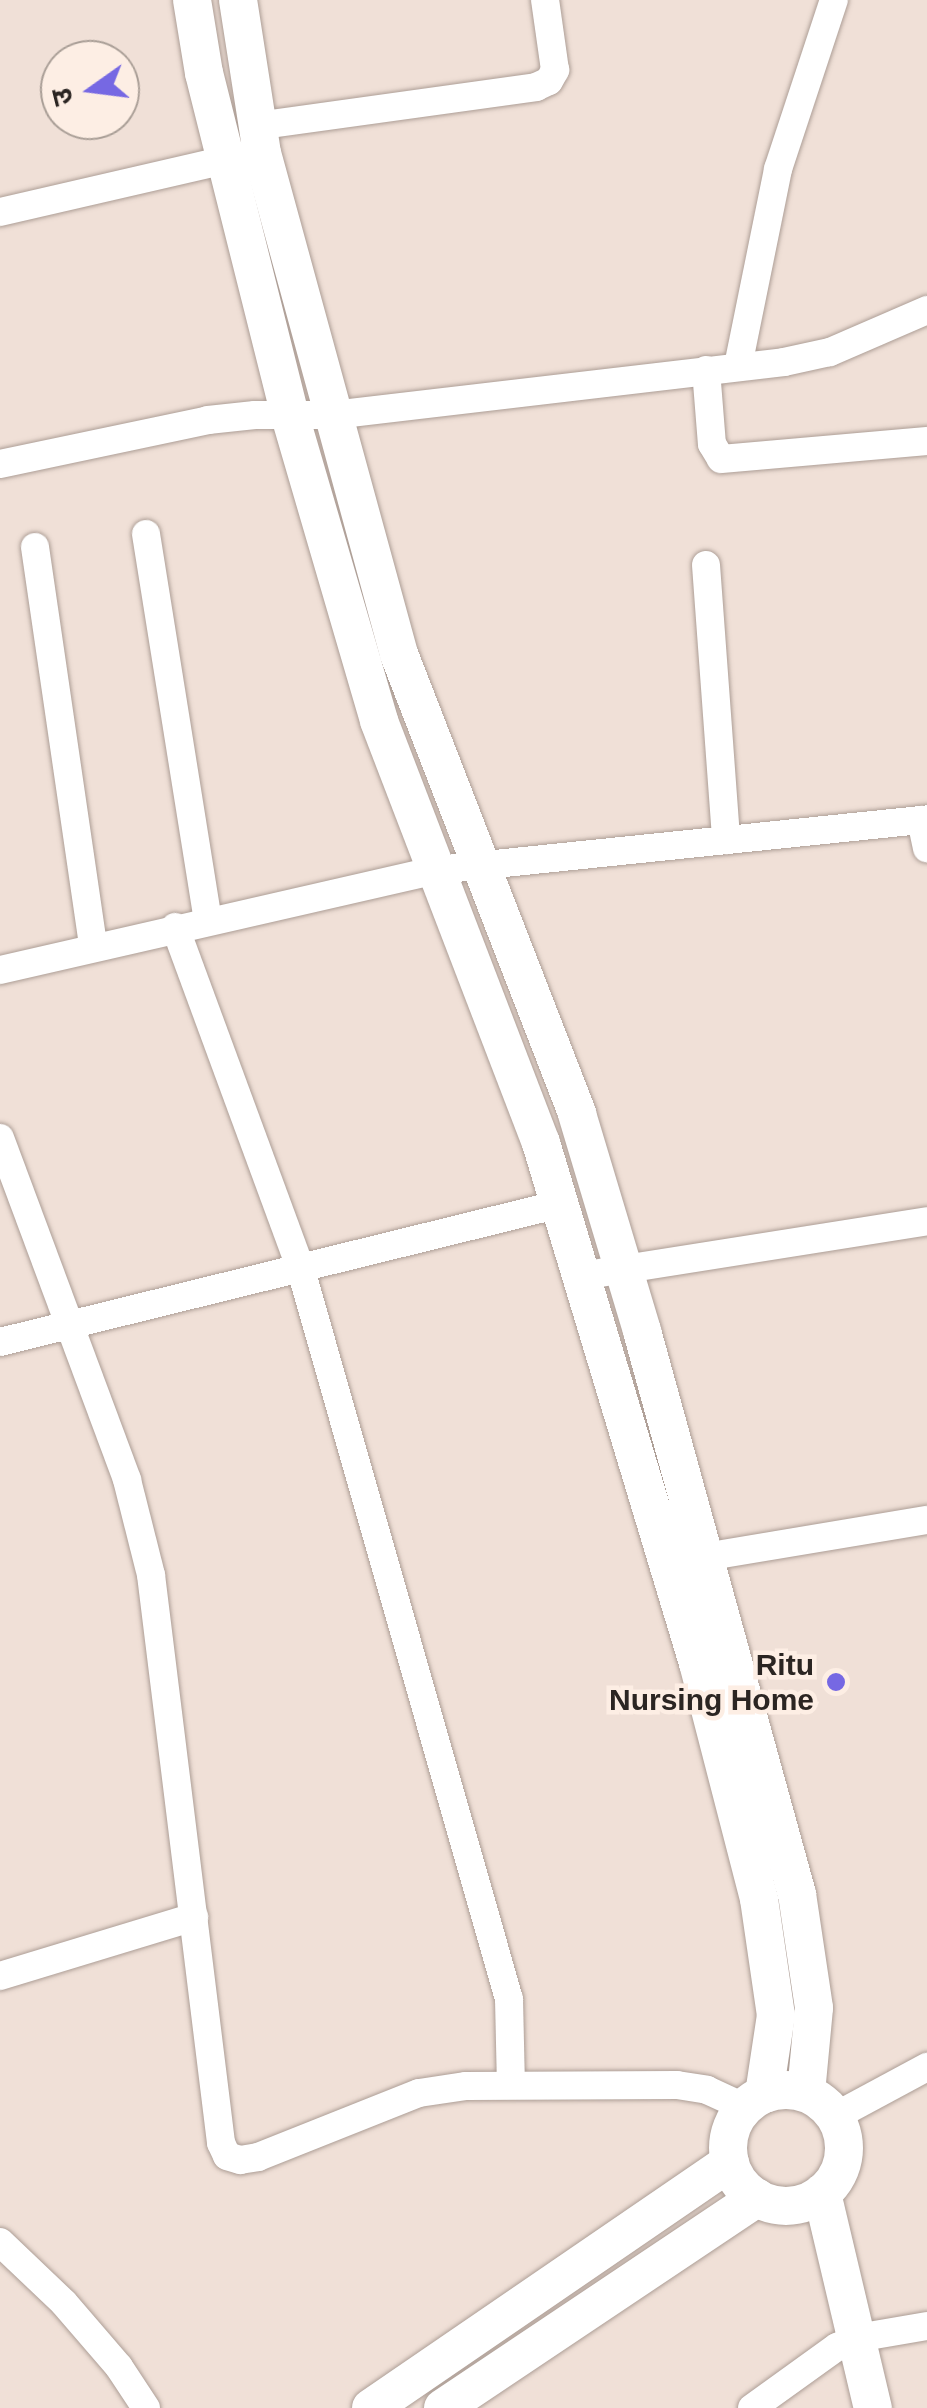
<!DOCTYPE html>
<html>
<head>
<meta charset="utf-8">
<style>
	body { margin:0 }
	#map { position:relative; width:927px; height:2408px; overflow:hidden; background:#f0e0d7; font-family:Arial,"Noto Sans Devanagari",sans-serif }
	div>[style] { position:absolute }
	.roads { filter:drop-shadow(0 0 2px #ad9e96) drop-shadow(0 0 2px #ad9e96) }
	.street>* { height:28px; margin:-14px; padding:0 14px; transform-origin:14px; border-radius:14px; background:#fff }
	.secondary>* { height:38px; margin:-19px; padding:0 19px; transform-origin:19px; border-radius:19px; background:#fff }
	.secondary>.ring { margin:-19px; padding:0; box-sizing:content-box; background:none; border:38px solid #fff; border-radius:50% }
	.dots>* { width:28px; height:28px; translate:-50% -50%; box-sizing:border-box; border:5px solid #fdeee4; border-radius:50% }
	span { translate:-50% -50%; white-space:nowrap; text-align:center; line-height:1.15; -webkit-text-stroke:9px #fdeee4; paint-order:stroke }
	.poi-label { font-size:30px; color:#2b2522; font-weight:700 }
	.right { translate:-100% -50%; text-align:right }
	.north { position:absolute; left:40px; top:40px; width:100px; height:100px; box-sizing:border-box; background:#fdeee4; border:2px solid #a99e96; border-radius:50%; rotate:256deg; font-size:28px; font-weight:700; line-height:40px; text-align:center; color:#2b2522 }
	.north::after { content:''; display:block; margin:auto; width:35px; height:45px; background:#7668e3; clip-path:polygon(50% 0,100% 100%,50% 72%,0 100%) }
</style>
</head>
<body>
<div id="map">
	<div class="roads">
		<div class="street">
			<i style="left:256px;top:126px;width:283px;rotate:-7.9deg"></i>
			<i style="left:536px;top:87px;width:14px;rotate:-25deg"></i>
			<i style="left:549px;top:81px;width:13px;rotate:-61deg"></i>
			<i style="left:555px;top:70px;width:71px;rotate:-98.1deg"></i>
			<i style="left:0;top:212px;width:248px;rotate:-13deg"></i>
			<i style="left:738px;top:366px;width:201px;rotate:-78.5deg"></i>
			<i style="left:778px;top:169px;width:178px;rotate:-71.7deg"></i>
			<i style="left:706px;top:370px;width:74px;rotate:85.4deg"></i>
			<i style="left:712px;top:444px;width:17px;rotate:59deg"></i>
			<i style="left:721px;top:459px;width:207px;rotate:-5deg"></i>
			<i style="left:0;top:464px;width:213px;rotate:-11.9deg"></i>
			<i style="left:208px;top:420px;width:47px;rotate:-6.1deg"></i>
			<i style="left:255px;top:415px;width:78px"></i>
			<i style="left:333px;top:415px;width:454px;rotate:-6.7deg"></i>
			<i style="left:784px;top:362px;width:47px;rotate:-12.3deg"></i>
			<i style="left:830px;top:352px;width:106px;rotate:-23.4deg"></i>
			<i style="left:146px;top:534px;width:391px;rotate:80.9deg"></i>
			<i style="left:35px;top:547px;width:403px;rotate:81.7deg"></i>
			<i style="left:706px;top:565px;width:276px;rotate:85.8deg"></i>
			<i style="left:921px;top:820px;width:29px;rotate:78deg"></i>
			<i style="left:175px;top:927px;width:365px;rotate:69.8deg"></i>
			<i style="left:301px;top:1270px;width:758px;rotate:74.08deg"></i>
			<i style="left:509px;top:1999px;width:85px;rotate:88.7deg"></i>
			<i style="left:0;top:970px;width:448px;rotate:-12.9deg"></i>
			<i style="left:437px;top:870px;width:493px;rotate:-5.9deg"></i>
			<i style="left:0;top:1138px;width:365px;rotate:69.6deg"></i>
			<i style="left:127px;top:1480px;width:98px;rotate:75.8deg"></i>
			<i style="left:151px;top:1575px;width:572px;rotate:82.97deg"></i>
			<i style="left:221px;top:2143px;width:14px;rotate:65deg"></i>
			<i style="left:227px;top:2156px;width:14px;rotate:17deg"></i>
			<i style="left:240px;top:2160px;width:18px;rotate:-9deg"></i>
			<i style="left:258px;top:2157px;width:173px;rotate:-21.7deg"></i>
			<i style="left:419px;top:2093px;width:48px;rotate:-8.5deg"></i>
			<i style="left:466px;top:2086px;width:211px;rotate:-0.3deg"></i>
			<i style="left:677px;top:2085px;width:30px;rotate:9deg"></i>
			<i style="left:707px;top:2090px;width:41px;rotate:24.7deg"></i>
			<i style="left:581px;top:1276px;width:350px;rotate:-9deg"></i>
			<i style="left:0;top:1342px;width:577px;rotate:-13.84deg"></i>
			<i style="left:687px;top:1560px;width:243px;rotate:-9.5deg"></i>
			<i style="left:0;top:1976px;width:203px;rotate:-16.9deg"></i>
			<i style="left:834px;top:2117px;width:106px;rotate:-28.3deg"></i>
			<i style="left:0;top:2242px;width:88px;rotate:43.6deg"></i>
			<i style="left:64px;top:2303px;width:84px;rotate:49.3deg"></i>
			<i style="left:119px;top:2367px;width:49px;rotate:56.6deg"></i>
			<i style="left:752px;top:2408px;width:105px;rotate:-35.7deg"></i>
			<i style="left:837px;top:2347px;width:22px;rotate:-24deg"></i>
			<i style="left:857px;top:2338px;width:71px;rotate:-9.7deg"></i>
		</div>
		<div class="secondary">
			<i style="left:192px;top:0;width:74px;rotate:80.7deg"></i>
			<i style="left:204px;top:73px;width:354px;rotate:75.9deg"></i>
			<i style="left:290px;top:416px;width:318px;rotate:73.7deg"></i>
			<i style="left:379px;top:721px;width:452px;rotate:69deg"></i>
			<i style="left:541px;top:1143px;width:543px;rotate:73.2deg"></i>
			<i style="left:698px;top:1663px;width:244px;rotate:75.5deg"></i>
			<i style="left:759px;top:1899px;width:117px;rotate:81.7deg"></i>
			<i style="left:776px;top:2015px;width:80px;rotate:98.6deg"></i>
			<i style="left:238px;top:0;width:155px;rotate:81.1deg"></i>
			<i style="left:262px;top:153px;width:519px;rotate:74.71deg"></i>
			<i style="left:399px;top:654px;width:493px;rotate:68.8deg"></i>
			<i style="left:577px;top:1114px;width:227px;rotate:73.3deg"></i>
			<i style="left:642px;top:1331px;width:584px;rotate:74.61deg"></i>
			<i style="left:797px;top:1894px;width:115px;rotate:81.5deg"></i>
			<i style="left:814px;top:2008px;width:85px;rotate:95.4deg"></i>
			<i class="ring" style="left:728px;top:2090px;width:78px;height:78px"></i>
			<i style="left:822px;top:2193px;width:221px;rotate:76.7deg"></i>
			<i style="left:371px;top:2408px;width:435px;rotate:-34.4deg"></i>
			<i style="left:443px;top:2408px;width:378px;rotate:-33.8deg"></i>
		</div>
	</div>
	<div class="dots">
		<i style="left:836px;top:1682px;background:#7668e3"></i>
	</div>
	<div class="poi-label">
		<span class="right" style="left:814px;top:1682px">Ritu<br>Nursing Home</span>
	</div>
	<div class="north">उ</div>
</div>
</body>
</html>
